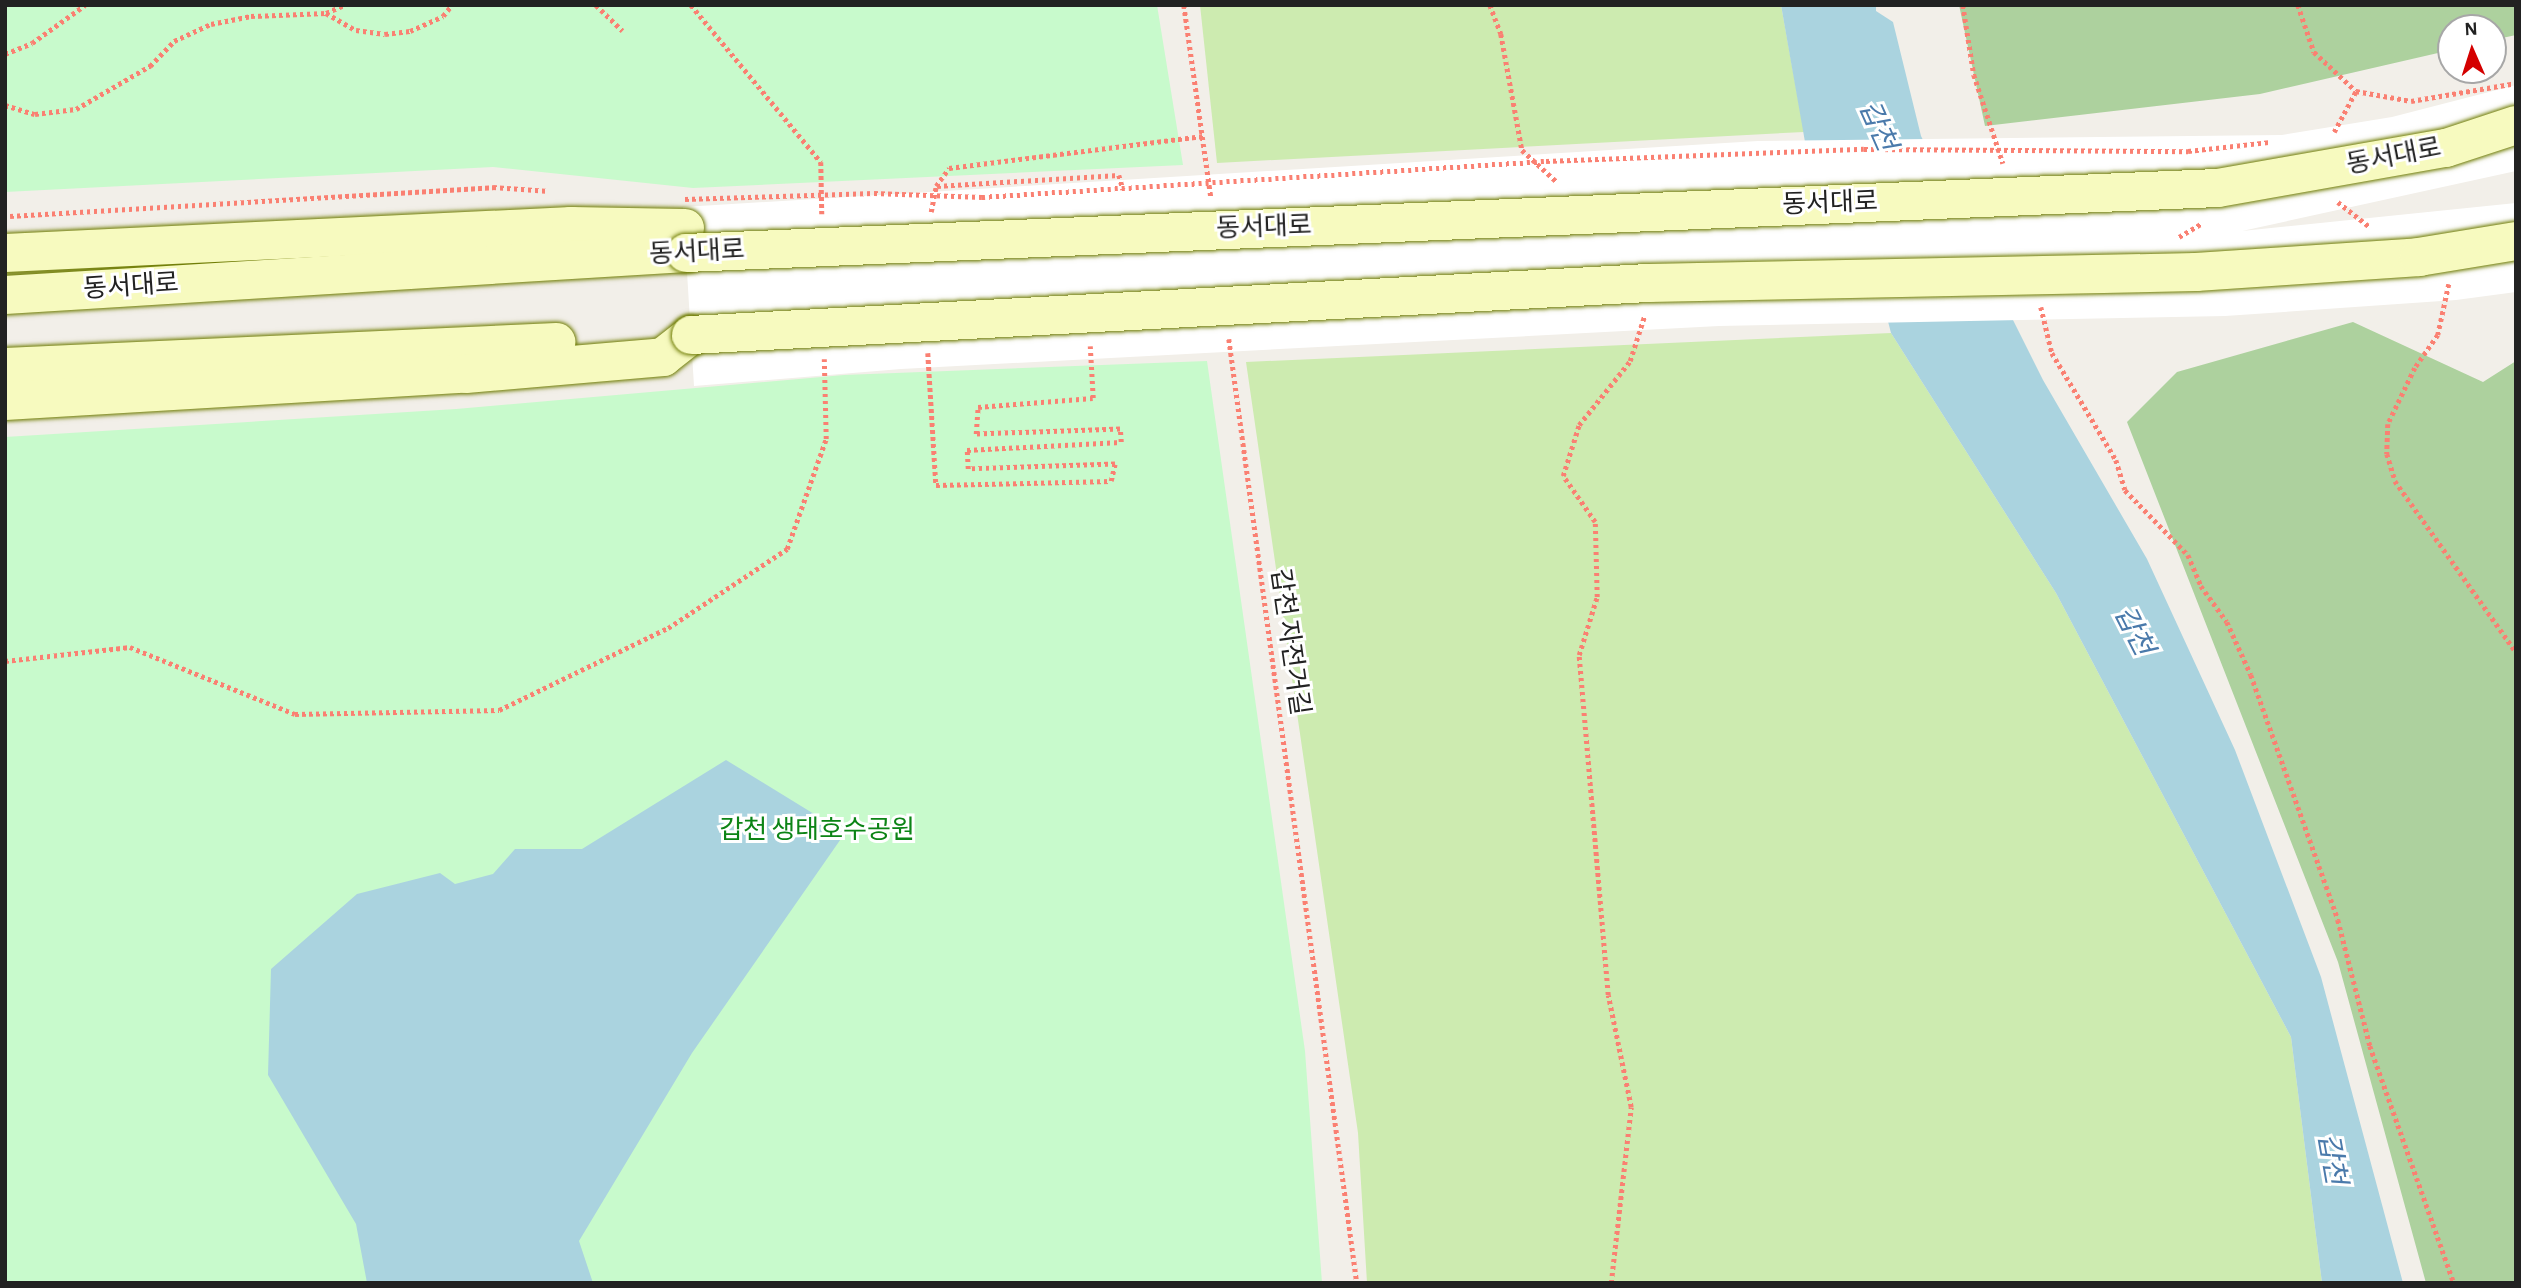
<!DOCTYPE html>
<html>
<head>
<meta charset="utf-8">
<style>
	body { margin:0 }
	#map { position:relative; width:2521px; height:1288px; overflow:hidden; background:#f2efe9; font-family:"Alegreya Sans","Noto Sans KR",sans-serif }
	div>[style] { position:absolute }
	.grass>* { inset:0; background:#cdebb0 }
	.forest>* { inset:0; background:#add19e }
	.park>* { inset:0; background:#c8facc }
	.water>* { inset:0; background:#aad3df }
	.pier>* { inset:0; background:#fff }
	.path>* { height:4.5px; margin-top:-2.25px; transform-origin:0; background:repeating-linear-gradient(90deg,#fa8072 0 3.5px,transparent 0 7px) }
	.roads { filter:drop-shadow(0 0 2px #707d05) drop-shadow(0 0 2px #707d05) }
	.secondary>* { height:38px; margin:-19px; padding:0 19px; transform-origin:19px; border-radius:19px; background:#f7fabf }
	.path-bridge>* { height:4.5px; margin-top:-2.25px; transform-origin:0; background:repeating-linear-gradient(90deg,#fa8072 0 3.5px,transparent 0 7px) }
	.bridges { filter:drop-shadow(0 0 2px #707d05) drop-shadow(0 0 2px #707d05) }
	.secondary-bridge>* { height:38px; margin:-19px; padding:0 19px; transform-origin:19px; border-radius:19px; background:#f7fabf }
	span { translate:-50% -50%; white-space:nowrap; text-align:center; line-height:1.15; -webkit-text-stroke:6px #fff; paint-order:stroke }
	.street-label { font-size:26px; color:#222 }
	.park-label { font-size:26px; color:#0c8416 }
	.water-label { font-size:28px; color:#4a7aab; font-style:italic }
	.frame { position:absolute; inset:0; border:7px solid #222; pointer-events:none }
	.north { position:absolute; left:2437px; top:14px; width:70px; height:70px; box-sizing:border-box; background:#fff; border:2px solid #a7a7a7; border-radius:50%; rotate:357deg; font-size:19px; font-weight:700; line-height:28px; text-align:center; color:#222 }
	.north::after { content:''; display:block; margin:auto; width:24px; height:32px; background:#d40000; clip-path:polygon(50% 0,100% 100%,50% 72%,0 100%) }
</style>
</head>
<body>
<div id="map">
	<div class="grass">
		<i style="clip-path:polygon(1200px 5px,1781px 5px,1804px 132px,1217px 163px)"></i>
		<i style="clip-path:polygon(1891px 333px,2056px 593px,2291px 1037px,2322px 1283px,1367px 1283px,1358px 1133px,1246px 362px)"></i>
	</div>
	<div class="forest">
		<i style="clip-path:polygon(1959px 5px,2516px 5px,2516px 35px,2493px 40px,2493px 28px,2451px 28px,2451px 50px,2260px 94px,1985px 126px)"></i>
		<i style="clip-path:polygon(2353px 322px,2483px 382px,2516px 361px,2516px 1283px,2426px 1283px,2338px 962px,2127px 422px,2177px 372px)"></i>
	</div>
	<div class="park">
		<i style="clip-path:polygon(5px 5px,1157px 5px,1183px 165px,693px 188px,493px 167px,5px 192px)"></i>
		<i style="clip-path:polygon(1207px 361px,1305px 1051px,1322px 1283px,5px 1283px,5px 437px,456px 409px,844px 375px)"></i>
	</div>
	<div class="water">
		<i style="clip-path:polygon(1781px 5px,1876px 5px,1876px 11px,1893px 22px,1921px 136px,2043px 380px,2147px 559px,2235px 750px,2321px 977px,2403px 1283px,2322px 1283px,2291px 1037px,2056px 593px,1891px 333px,1876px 275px,1805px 142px)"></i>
		<i style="clip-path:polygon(726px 760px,845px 833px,692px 1053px,579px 1241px,593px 1283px,367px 1283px,356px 1224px,268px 1075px,271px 969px,357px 894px,440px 873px,455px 884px,493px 874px,515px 849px,582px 849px)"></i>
	</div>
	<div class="pier">
		<i style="clip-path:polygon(2516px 85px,2516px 171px,2242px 231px,2516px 203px,2516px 292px,2456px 300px,2225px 316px,1719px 326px,901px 369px,694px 386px,683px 207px,1758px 141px,2282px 135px,2392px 117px)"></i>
	</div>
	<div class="path">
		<i style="left:596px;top:5px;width:37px;rotate:44deg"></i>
		<i style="left:691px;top:5px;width:204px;rotate:50.4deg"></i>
		<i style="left:821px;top:162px;width:52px;rotate:88.9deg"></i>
		<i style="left:930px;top:5px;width:5px"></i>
		<i style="left:1184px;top:5px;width:195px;rotate:82deg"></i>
		<i style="left:1490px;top:5px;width:31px;rotate:69deg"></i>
		<i style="left:1501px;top:34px;width:118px;rotate:79.7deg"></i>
		<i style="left:1522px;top:150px;width:47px;rotate:42.4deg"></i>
		<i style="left:1963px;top:5px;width:71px;rotate:81.1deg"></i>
		<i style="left:1974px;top:75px;width:93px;rotate:71.8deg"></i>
		<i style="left:2298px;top:5px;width:50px;rotate:71.2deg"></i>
		<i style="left:2314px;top:52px;width:57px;rotate:42.9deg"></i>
		<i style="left:326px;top:13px;width:34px;rotate:30deg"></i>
		<i style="left:356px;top:30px;width:29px;rotate:8deg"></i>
		<i style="left:385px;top:34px;width:25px;rotate:-7deg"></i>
		<i style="left:410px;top:31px;width:36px;rotate:-24deg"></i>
		<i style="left:443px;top:16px;width:14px;rotate:-51deg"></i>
		<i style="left:5px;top:54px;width:29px;rotate:-22deg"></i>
		<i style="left:32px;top:43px;width:65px;rotate:-35.6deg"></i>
		<i style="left:5px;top:105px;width:31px;rotate:17deg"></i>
		<i style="left:35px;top:114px;width:41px;rotate:-7deg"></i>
		<i style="left:76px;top:109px;width:86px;rotate:-30.2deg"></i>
		<i style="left:150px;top:66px;width:35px;rotate:-46deg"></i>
		<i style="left:174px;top:41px;width:41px;rotate:-24.7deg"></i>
		<i style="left:211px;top:24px;width:41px;rotate:-11.3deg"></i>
		<i style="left:251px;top:16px;width:75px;rotate:-2.3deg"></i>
		<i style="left:326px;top:13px;width:20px;rotate:-24deg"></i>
		<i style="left:2334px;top:132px;width:47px;rotate:-61.8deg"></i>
		<i style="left:2356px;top:91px;width:56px;rotate:10.3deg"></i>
		<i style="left:2411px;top:101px;width:107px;rotate:-9.7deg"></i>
		<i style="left:937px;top:186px;width:182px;rotate:-3.5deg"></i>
		<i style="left:1119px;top:175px;width:15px;rotate:74deg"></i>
		<i style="left:2338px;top:202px;width:41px;rotate:38deg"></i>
		<i style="left:931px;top:212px;width:26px;rotate:-79deg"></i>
		<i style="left:936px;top:186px;width:22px;rotate:-54deg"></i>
		<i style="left:949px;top:168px;width:256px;rotate:-7.2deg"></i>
		<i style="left:10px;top:216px;width:484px;rotate:-3.4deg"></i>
		<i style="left:493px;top:187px;width:56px;rotate:4.1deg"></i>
		<i style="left:2179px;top:237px;width:26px;rotate:-31deg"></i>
		<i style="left:2449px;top:284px;width:52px;rotate:102.2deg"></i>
		<i style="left:2438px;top:335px;width:40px;rotate:124.9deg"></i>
		<i style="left:2415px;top:368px;width:62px;rotate:115.7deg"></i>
		<i style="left:2388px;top:424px;width:30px;rotate:92deg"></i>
		<i style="left:2387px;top:454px;width:28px;rotate:73deg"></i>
		<i style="left:2395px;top:481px;width:209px;rotate:54.7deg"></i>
		<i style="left:2041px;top:307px;width:47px;rotate:76.6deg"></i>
		<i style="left:2052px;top:353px;width:125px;rotate:59.1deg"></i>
		<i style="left:2116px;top:460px;width:31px;rotate:73deg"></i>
		<i style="left:2125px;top:490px;width:91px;rotate:45.9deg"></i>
		<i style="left:2188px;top:555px;width:34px;rotate:67deg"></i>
		<i style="left:2201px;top:586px;width:44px;rotate:54.2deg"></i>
		<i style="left:2227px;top:622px;width:58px;rotate:65.6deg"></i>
		<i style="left:2251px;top:675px;width:260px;rotate:70.4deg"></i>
		<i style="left:2338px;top:920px;width:130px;rotate:75.7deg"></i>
		<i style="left:2370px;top:1046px;width:251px;rotate:70.5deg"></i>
		<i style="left:1229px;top:339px;width:953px;rotate:82.28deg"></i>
		<i style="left:928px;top:353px;width:132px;rotate:86.5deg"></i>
		<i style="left:936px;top:485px;width:175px;rotate:-1.3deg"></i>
		<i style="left:1111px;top:481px;width:17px;rotate:-77deg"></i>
		<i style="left:1115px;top:464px;width:147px;rotate:178.1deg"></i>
		<i style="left:968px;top:469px;width:19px;rotate:-93deg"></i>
		<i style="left:967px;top:450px;width:154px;rotate:-3deg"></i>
		<i style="left:1121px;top:442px;width:13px;rotate:-94deg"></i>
		<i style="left:1120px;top:429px;width:144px;rotate:178deg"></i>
		<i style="left:976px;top:434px;width:27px;rotate:-86deg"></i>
		<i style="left:978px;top:407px;width:115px;rotate:-4.5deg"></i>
		<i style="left:1093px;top:398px;width:52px;rotate:-93.3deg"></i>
		<i style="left:5px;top:661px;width:126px;rotate:-6.4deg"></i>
		<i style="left:130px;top:647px;width:178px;rotate:22.1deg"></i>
		<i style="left:295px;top:714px;width:204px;rotate:-1.1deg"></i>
		<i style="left:499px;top:710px;width:188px;rotate:-25.9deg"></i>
		<i style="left:668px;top:628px;width:143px;rotate:-33.6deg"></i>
		<i style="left:787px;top:549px;width:117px;rotate:-70.5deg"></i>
		<i style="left:826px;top:439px;width:80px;rotate:-91.4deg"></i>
		<i style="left:1611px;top:1283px;width:177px;rotate:-83.5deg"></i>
		<i style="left:1631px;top:1107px;width:114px;rotate:-101.6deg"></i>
		<i style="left:1608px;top:995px;width:341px;rotate:-94.9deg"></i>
		<i style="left:1579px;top:655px;width:61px;rotate:-72.8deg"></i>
		<i style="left:1597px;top:597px;width:75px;rotate:-91.5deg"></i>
		<i style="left:1595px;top:522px;width:56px;rotate:-124.8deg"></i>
		<i style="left:1563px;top:476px;width:53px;rotate:-72.6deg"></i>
		<i style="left:1579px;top:425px;width:82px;rotate:-51.4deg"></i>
		<i style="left:1630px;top:361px;width:46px;rotate:-72.3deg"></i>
	</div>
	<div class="roads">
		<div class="secondary">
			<i style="left:5px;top:253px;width:567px;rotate:-2.73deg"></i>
			<i style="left:571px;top:226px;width:114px;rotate:1deg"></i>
			<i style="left:5px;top:295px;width:682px;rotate:-3.53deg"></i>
			<i style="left:5px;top:367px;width:552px;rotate:-2.6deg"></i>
			<i style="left:5px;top:401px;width:462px;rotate:-3.4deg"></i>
			<i style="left:466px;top:374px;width:198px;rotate:-4.9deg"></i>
			<i style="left:663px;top:357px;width:36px;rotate:-38deg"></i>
		</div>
	</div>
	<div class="path-bridge">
		<i style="left:685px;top:199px;width:189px;rotate:-1.8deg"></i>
		<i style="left:874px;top:193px;width:108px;rotate:2.1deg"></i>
		<i style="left:982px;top:197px;width:565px;rotate:-3.65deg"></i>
		<i style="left:1546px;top:161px;width:318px;rotate:-2.2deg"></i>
		<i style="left:1864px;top:149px;width:324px;rotate:0.4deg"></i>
		<i style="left:2188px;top:151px;width:81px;rotate:-6.3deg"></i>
	</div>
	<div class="bridges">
		<div class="secondary-bridge">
			<i style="left:686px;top:253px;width:1533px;rotate:-2.43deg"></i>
			<i style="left:2218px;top:188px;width:231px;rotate:-10deg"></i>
			<i style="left:2446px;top:148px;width:74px;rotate:-18.2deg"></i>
			<i style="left:691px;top:335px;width:959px;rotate:-3.11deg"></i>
			<i style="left:1649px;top:283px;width:547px;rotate:-1.15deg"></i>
			<i style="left:2196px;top:272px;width:224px;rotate:-3.8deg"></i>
			<i style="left:2419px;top:257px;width:98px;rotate:-9.4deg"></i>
		</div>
	</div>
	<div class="street-label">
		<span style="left:2394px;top:157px;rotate:-11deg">동서대로</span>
		<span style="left:1830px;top:204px;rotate:-2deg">동서대로</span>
		<span style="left:1264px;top:228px;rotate:-2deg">동서대로</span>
		<span style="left:697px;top:253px;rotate:-3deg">동서대로</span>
		<span style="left:131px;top:287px;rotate:-4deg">동서대로</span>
		<span style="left:1289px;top:642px;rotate:82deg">갑천 자전거길</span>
	</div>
	<div class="park-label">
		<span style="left:817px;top:831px">갑천 생태호수공원</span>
	</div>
	<div class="water-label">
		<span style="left:1877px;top:126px;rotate:66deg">갑천</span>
		<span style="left:2133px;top:631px;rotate:63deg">갑천</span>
		<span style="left:2331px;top:1159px;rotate:80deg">갑천</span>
	</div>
	<div class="frame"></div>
	<div class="north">N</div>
</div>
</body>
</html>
